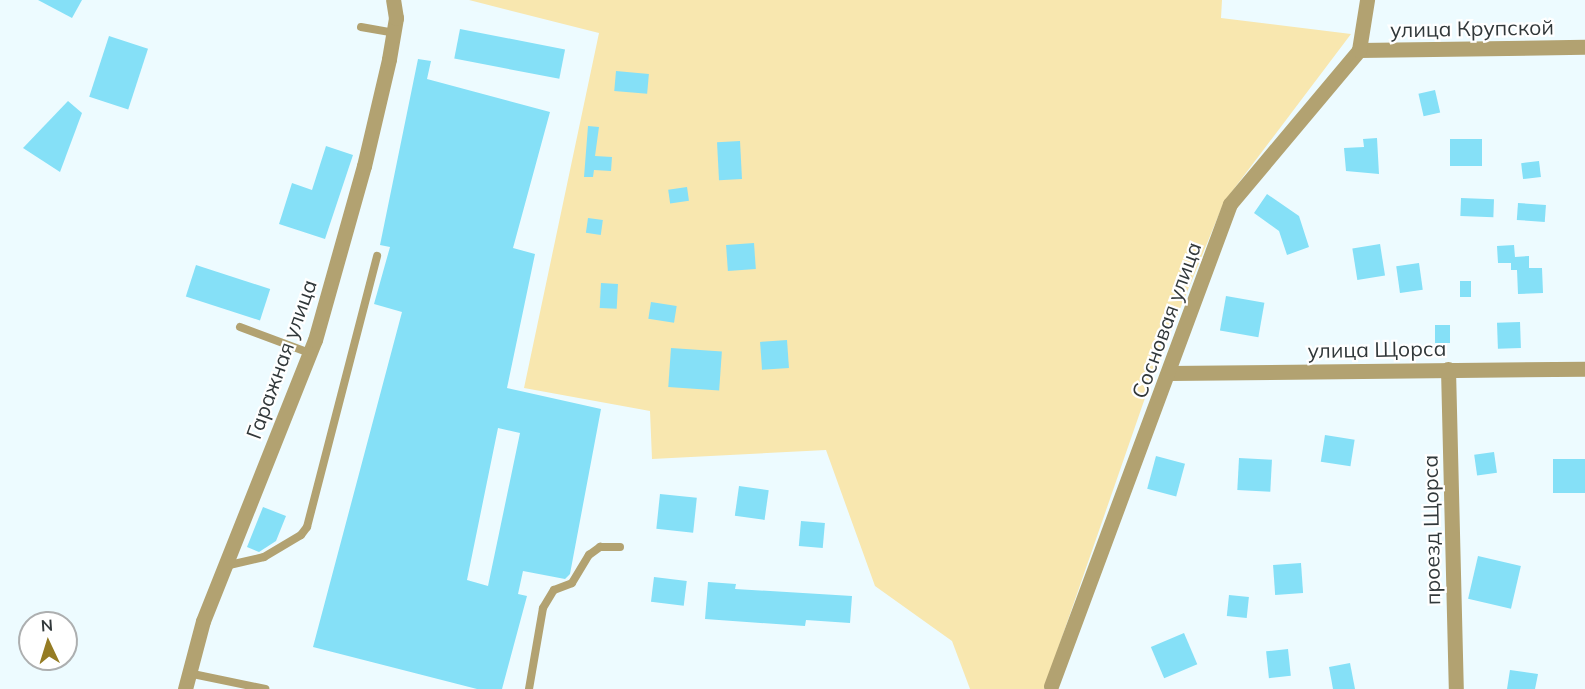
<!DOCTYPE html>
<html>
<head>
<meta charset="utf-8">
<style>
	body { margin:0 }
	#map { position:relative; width:1585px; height:689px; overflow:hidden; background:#edfbff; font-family:Mulish,sans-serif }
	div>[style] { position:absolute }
	.green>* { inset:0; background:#f8e7af }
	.building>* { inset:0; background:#85e0f7; transform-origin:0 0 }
	.service>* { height:8px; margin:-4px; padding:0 4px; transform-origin:4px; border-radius:4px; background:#b2a271 }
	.minor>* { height:15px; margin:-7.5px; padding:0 7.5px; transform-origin:7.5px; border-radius:7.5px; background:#b2a271 }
	.tertiary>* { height:15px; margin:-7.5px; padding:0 7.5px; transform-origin:7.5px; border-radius:7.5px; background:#b2a271 }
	span { translate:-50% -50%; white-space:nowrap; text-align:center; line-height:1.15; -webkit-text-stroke:4.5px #fff; paint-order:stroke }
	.street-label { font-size:21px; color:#31383a }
	.north { position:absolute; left:18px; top:611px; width:60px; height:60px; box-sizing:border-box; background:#fff; border:2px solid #adafb0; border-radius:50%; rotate:356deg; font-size:16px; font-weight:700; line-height:24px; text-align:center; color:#31383a }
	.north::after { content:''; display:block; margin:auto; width:21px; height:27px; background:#957c24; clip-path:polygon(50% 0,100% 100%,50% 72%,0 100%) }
</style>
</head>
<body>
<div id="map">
	<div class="green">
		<i style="clip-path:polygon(469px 0,1222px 0,1221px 18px,1351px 34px,1224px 202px,1153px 375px,1044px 689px,970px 689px,952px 641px,875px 586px,826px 450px,652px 459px,650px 411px,524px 388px,599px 33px)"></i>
	</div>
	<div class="building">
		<i style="clip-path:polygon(38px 0,82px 0,72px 18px)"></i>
		<i style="left:460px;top:29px;width:107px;height:30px;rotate:11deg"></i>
		<i style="left:109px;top:36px;width:41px;height:64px;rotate:18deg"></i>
		<i style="clip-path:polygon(evenodd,418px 59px,431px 61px,427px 79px,550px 112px,513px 248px,535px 254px,507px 388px,601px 409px,570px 574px,565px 579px,523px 571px,518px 594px,527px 596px,502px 689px,477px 689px,313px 647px,402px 312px,374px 304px,390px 247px,380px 245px,418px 59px,498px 428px,520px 433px,488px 586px,467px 580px,498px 428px)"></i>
		<i style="left:616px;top:71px;width:33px;height:20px;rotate:5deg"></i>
		<i style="left:1435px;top:90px;width:23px;height:17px;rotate:77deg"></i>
		<i style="clip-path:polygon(68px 101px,82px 113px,60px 172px,23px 148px)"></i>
		<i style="clip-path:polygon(588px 126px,599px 127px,595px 156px,612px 157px,611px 171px,594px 170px,593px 177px,584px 177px)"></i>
		<i style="clip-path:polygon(1377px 138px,1379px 174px,1346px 171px,1344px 148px,1364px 147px,1363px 139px)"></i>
		<i style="left:1482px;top:139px;width:27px;height:32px;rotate:90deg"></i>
		<i style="left:740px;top:141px;width:38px;height:23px;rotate:87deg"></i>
		<i style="clip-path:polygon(326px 146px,353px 155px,325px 239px,279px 224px,292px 183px,312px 190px)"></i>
		<i style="left:1539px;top:161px;width:16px;height:18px;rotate:83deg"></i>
		<i style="left:687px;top:187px;width:14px;height:19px;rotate:82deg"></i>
		<i style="clip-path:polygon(1267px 194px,1299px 216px,1309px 247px,1287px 255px,1279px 231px,1254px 213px)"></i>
		<i style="left:1461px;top:198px;width:33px;height:18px;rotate:2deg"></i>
		<i style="left:1518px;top:203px;width:28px;height:17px;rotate:4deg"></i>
		<i style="left:588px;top:218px;width:15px;height:15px;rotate:8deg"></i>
		<i style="left:754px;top:243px;width:26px;height:28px;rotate:86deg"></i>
		<i style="left:1380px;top:244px;width:32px;height:28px;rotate:81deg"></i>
		<i style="clip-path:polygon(1514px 245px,1515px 257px,1529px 256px,1529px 268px,1542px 268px,1543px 293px,1518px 294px,1517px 270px,1511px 270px,1511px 263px,1498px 263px,1497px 246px)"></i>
		<i style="left:1419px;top:263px;width:27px;height:23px;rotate:82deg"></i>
		<i style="left:196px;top:265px;width:78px;height:33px;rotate:18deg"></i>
		<i style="left:1460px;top:281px;width:11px;height:16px"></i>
		<i style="left:601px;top:283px;width:17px;height:25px;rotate:3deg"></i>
		<i style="left:1226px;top:296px;width:39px;height:35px;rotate:10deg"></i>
		<i style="left:651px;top:302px;width:26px;height:17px;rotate:9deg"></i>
		<i style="left:1520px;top:322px;width:26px;height:23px;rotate:88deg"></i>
		<i style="left:1435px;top:325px;width:15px;height:18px"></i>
		<i style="left:787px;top:340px;width:28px;height:27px;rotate:86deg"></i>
		<i style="left:671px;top:348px;width:51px;height:39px;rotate:4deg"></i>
		<i style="left:1325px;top:435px;width:30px;height:27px;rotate:9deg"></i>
		<i style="left:1494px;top:452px;width:21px;height:20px;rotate:82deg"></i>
		<i style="left:1156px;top:456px;width:30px;height:34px;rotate:15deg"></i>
		<i style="left:1239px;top:458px;width:33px;height:32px;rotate:3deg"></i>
		<i style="left:1585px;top:459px;width:34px;height:32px;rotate:90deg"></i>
		<i style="left:739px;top:486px;width:30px;height:30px;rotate:8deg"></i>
		<i style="left:660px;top:494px;width:37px;height:35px;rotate:6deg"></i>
		<i style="clip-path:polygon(263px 507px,286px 516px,276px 541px,259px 552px,247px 547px)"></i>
		<i style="left:801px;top:521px;width:24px;height:25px;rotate:5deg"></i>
		<i style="left:1478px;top:556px;width:44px;height:44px;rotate:13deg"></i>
		<i style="left:1301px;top:563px;width:30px;height:28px;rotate:86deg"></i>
		<i style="left:654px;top:577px;width:33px;height:25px;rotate:7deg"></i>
		<i style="clip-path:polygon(708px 582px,736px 584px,735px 589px,852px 596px,850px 623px,806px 620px,805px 626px,705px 619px)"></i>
		<i style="left:1229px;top:595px;width:20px;height:21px;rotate:6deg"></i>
		<i style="left:1184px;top:633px;width:34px;height:36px;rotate:67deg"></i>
		<i style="left:1288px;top:649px;width:27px;height:22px;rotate:84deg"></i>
		<i style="clip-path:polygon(1350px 663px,1355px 689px,1333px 689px,1329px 667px)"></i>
		<i style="clip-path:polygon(1510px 670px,1538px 674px,1535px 689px,1507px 689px)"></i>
	</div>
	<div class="service">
		<i style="left:361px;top:27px;width:34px;rotate:10deg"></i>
		<i style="left:240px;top:327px;width:75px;rotate:20.4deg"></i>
		<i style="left:225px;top:566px;width:40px;rotate:-13deg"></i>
		<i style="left:264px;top:557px;width:43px;rotate:-30.7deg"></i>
		<i style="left:301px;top:535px;width:10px;rotate:-53deg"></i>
		<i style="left:307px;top:527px;width:280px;rotate:-75.5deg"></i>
		<i style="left:188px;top:673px;width:79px;rotate:11.7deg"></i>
		<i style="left:529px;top:689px;width:82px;rotate:-80.2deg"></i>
		<i style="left:543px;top:608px;width:21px;rotate:-59deg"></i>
		<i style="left:554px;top:590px;width:19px;rotate:-21deg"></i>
		<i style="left:572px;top:583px;width:33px;rotate:-59deg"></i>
		<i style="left:589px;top:555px;width:14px;rotate:-36deg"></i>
		<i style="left:600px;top:547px;width:20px"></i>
	</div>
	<div class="minor">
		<i style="left:1359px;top:50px;width:226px;rotate:-0.8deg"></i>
		<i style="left:1448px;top:369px;width:320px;rotate:88.6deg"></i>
		<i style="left:1169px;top:373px;width:416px;rotate:-0.6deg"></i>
		<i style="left:1051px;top:686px;width:514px;rotate:-69.63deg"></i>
		<i style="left:1230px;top:204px;width:201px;rotate:-50deg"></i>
		<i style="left:1359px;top:50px;width:51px;rotate:-80.9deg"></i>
	</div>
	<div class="tertiary">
		<i style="left:185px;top:689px;width:70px;rotate:-75.2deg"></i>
		<i style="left:203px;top:621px;width:302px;rotate:-68.3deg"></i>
		<i style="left:315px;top:340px;width:181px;rotate:-74.3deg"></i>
		<i style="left:364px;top:166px;width:110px;rotate:-76.8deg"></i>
		<i style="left:389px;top:59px;width:42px;rotate:-80.3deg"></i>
		<i style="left:396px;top:18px;width:18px;rotate:-99deg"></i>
	</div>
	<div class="street-label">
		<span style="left:1472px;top:28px;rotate:-1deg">улица Крупской</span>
		<span style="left:1166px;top:320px;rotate:-70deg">Сосновая улица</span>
		<span style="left:1377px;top:349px;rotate:-1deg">улица Щорса</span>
		<span style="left:281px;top:359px;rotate:-70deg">Гаражная улица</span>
		<span style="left:1431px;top:530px;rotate:-91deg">проезд Щорса</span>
	</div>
	<div class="north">N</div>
</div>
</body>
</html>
